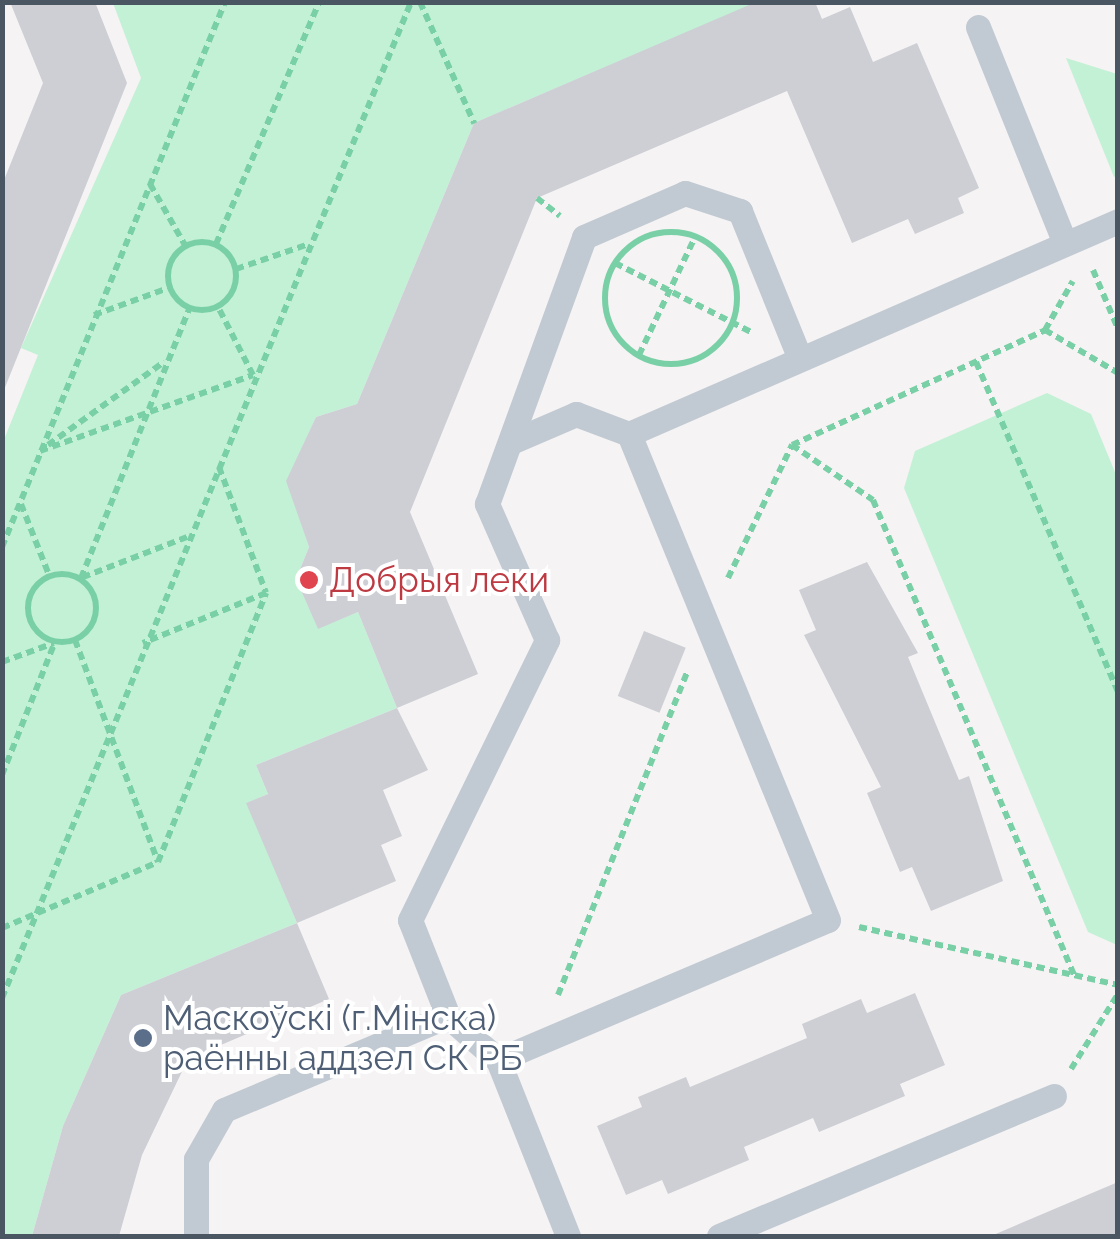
<!DOCTYPE html>
<html>
<head>
<meta charset="utf-8">
<style>
	body { margin:0 }
	#map { position:relative; width:1120px; height:1239px; overflow:hidden; background:#f5f3f3; font-family:Raleway,sans-serif }
	div>[style] { position:absolute }
	.green>* { inset:0; background:#c3f1d5 }
	.building>* { inset:0; background:#cdcfd5; transform-origin:0 0 }
	.path>* { height:6px; margin-top:-3px; transform-origin:0; background:repeating-linear-gradient(90deg,#7ad0a6 0 8px,transparent 0 13px) }
	.path>.ring { margin:-3px; padding:0; box-sizing:content-box; background:none; border:6px solid #7ad0a6; border-radius:50% }
	.lane>* { height:25px; margin:-12.5px; padding:0 12.5px; transform-origin:12.5px; border-radius:12.5px; background:#c1cad2 }
	.dots>* { width:28px; height:28px; translate:-50% -50%; box-sizing:border-box; border:5px solid #fff; border-radius:50% }
	span { translate:-50% -50%; white-space:nowrap; text-align:center; line-height:1.15; -webkit-text-stroke:8px #fff; paint-order:stroke }
	.health-label { font-size:35px; color:#be3a42 }
	.left { translate:0 -50%; text-align:left }
	.service-label { font-size:35px; color:#4e5e75 }
	.frame { position:absolute; inset:0; border:5px solid #4a5661; pointer-events:none }
</style>
</head>
<body>
<div id="map">
	<div class="green">
		<i style="clip-path:polygon(113px 3px,756px 3px,474px 123px,357px 404px,316px 417px,287px 481px,309px 547px,296px 579px,318px 628px,358px 612px,397px 708px,256px 765px,268px 794px,247px 803px,297px 923px,121px 995px,63px 1126px,32px 1236px,3px 1236px,3px 442px,38px 355px,21px 348px,141px 78px)"></i>
		<i style="clip-path:polygon(1066px 58px,1117px 74px,1117px 175px,1114px 177px)"></i>
		<i style="clip-path:polygon(1047px 393px,1091px 414px,1117px 477px,1117px 945px,1088px 932px,904px 488px,915px 451px)"></i>
	</div>
	<div class="building">
		<i style="clip-path:polygon(10px 2px,95px 2px,127px 83px,4px 390px,2px 185px,43px 83px)"></i>
		<i style="clip-path:polygon(756px 2px,815px 2px,822px 19px,850px 7px,873px 62px,917px 43px,979px 188px,958px 198px,964px 213px,915px 234px,908px 219px,852px 243px,787px 91px,537px 198px,410px 512px,478px 674px,397px 708px,358px 612px,318px 629px,296px 579px,309px 547px,286px 481px,316px 417px,357px 404px,474px 123px)"></i>
		<i style="clip-path:polygon(867px 562px,918px 653px,908px 657px,959px 780px,969px 776px,1003px 881px,931px 911px,912px 867px,900px 872px,867px 793px,881px 787px,804px 635px,816px 630px,799px 590px)"></i>
		<i style="left:644px;top:631px;width:45px;height:70px;rotate:22deg"></i>
		<i style="clip-path:polygon(397px 708px,428px 770px,383px 790px,402px 836px,381px 845px,396px 881px,297px 923px,246px 803px,268px 794px,256px 765px)"></i>
		<i style="clip-path:polygon(297px 923px,329px 999px,188px 1059px,142px 1155px,119px 1236px,32px 1236px,63px 1126px,121px 995px)"></i>
		<i style="clip-path:polygon(915px 993px,945px 1065px,900px 1084px,905px 1096px,819px 1132px,813px 1118px,744px 1147px,749px 1160px,668px 1194px,662px 1180px,626px 1195px,597px 1126px,642px 1107px,638px 1097px,686px 1077px,690px 1087px,807px 1038px,802px 1024px,861px 999px,867px 1013px)"></i>
		<i style="clip-path:polygon(1118px 1182px,1118px 1236px,991px 1236px)"></i>
	</div>
	<div class="path">
		<i style="left:420px;top:2px;width:133px;rotate:65.9deg"></i>
		<i style="left:150px;top:184px;width:70px;rotate:60.2deg"></i>
		<i style="left:537px;top:198px;width:29px;rotate:38deg"></i>
		<i class="ring" style="left:605px;top:232px;width:126px;height:126px"></i>
		<i class="ring" style="left:168px;top:242px;width:62px;height:62px"></i>
		<i style="left:216px;top:244px;width:263px;rotate:-66.9deg"></i>
		<i style="left:615px;top:263px;width:153px;rotate:26.9deg"></i>
		<i style="left:236px;top:269px;width:74px;rotate:-18.9deg"></i>
		<i style="left:1093px;top:270px;width:64px;rotate:67deg"></i>
		<i style="left:94px;top:315px;width:79px;rotate:-20deg"></i>
		<i style="left:1045px;top:330px;width:85px;rotate:30.5deg"></i>
		<i style="left:639px;top:355px;width:131px;rotate:-64.6deg"></i>
		<i style="left:976px;top:362px;width:359px;rotate:66.7deg"></i>
		<i style="left:48px;top:445px;width:143px;rotate:-35.6deg"></i>
		<i style="left:792px;top:445px;width:98px;rotate:34.2deg"></i>
		<i style="left:873px;top:500px;width:516px;rotate:67.06deg"></i>
		<i style="left:40px;top:451px;width:226px;rotate:-19.6deg"></i>
		<i style="left:253px;top:375px;width:76px;rotate:-117.2deg"></i>
		<i style="left:219px;top:467px;width:134px;rotate:69.5deg"></i>
		<i style="left:21px;top:504px;width:76px;rotate:68.5deg"></i>
		<i style="left:187px;top:537px;width:114px;rotate:158.9deg"></i>
		<i style="left:81px;top:578px;width:290px;rotate:-68.1deg"></i>
		<i style="left:2px;top:547px;width:589px;rotate:-67.75deg"></i>
		<i class="ring" style="left:28px;top:574px;width:62px;height:62px"></i>
		<i style="left:728px;top:578px;width:148px;rotate:-64.3deg"></i>
		<i style="left:792px;top:445px;width:278px;rotate:-24.4deg"></i>
		<i style="left:1045px;top:330px;width:56px;rotate:-60.3deg"></i>
		<i style="left:75px;top:640px;width:237px;rotate:69.5deg"></i>
		<i style="left:2px;top:662px;width:55px;rotate:-20.1deg"></i>
		<i style="left:2px;top:775px;width:143px;rotate:-68.3deg"></i>
		<i style="left:859px;top:927px;width:265px;rotate:12.6deg"></i>
		<i style="left:2px;top:928px;width:169px;rotate:-22.9deg"></i>
		<i style="left:158px;top:862px;width:290px;rotate:-68.1deg"></i>
		<i style="left:266px;top:593px;width:133px;rotate:157.9deg"></i>
		<i style="left:558px;top:995px;width:348px;rotate:-68.2deg"></i>
		<i style="left:2px;top:998px;width:1077px;rotate:-67.67deg"></i>
		<i style="left:1071px;top:1069px;width:89px;rotate:-57.9deg"></i>
	</div>
	<div class="lane">
		<i style="left:978px;top:27px;width:233px;rotate:68.1deg"></i>
		<i style="left:511px;top:442px;width:71px;rotate:-23.3deg"></i>
		<i style="left:576px;top:414px;width:57px;rotate:20.7deg"></i>
		<i style="left:498px;top:1060px;width:358px;rotate:-23deg"></i>
		<i style="left:828px;top:920px;width:525px;rotate:-112.27deg"></i>
		<i style="left:629px;top:434px;width:533px;rotate:-23.54deg"></i>
		<i style="left:196px;top:1236px;width:77px;rotate:-90deg"></i>
		<i style="left:196px;top:1159px;width:56px;rotate:-60.3deg"></i>
		<i style="left:224px;top:1110px;width:243px;rotate:-22.8deg"></i>
		<i style="left:568px;top:1236px;width:189px;rotate:-111.7deg"></i>
		<i style="left:498px;top:1060px;width:67px;rotate:-138.7deg"></i>
		<i style="left:448px;top:1016px;width:103px;rotate:-111.6deg"></i>
		<i style="left:410px;top:920px;width:312px;rotate:-63.9deg"></i>
		<i style="left:547px;top:640px;width:149px;rotate:-113.8deg"></i>
		<i style="left:487px;top:504px;width:284px;rotate:-70deg"></i>
		<i style="left:584px;top:237px;width:110px;rotate:-23.5deg"></i>
		<i style="left:685px;top:193px;width:58px;rotate:18.1deg"></i>
		<i style="left:740px;top:211px;width:157px;rotate:67.9deg"></i>
		<i style="left:719px;top:1236px;width:363px;rotate:-22.7deg"></i>
	</div>
	<div class="dots">
		<i style="left:309px;top:580px;background:#e0444e"></i>
		<i style="left:143px;top:1038px;background:#5c6f8a"></i>
	</div>
	<div class="health-label">
		<span class="left" style="left:329px;top:580px">Добрыя леки</span>
	</div>
	<div class="service-label">
		<span class="left" style="left:163px;top:1038px">Маскоўскі (г.Мінска)<br>раённы аддзел СК РБ</span>
	</div>
	<div class="frame"></div>
</div>
</body>
</html>
